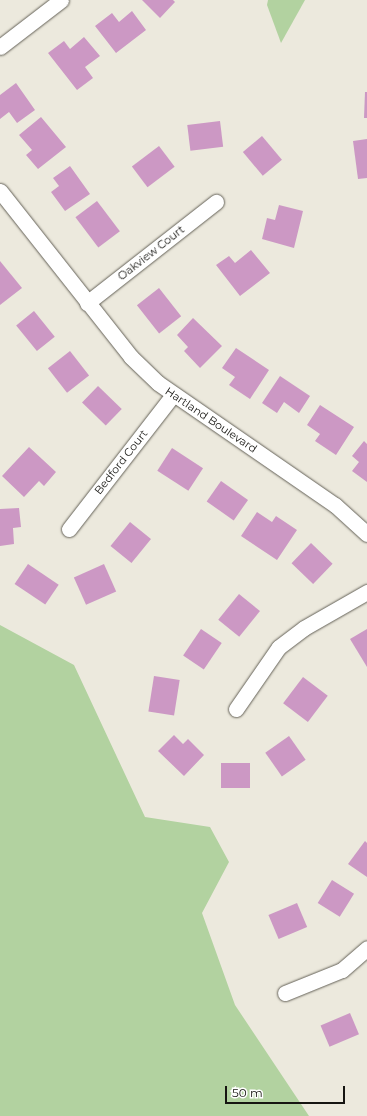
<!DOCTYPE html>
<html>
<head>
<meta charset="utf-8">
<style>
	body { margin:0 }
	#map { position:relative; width:367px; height:1116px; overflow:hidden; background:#ece9dd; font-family:Montserrat,sans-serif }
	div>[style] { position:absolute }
	.green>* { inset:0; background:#b2d2a0 }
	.building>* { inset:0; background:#cc98c4; transform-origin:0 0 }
	.roads { filter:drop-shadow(0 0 1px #646157) drop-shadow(0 0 1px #646157) }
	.street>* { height:15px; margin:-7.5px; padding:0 7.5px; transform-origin:7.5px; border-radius:7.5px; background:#fff }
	span { translate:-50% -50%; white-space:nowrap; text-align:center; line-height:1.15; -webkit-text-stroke:3.5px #fff; paint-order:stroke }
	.street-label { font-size:11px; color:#161511 }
	.scale { position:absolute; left:225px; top:1086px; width:120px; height:18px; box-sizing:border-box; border:2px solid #161511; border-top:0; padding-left:5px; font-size:12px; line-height:14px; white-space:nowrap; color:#161511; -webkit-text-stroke:3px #fff; paint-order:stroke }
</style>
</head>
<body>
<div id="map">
	<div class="green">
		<i style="clip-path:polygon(268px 0,305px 0,281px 43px,267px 5px)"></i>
		<i style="clip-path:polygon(0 625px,74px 665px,145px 817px,210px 827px,229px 862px,202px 913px,235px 1005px,309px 1116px,0 1116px)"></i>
	</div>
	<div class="building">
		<i style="clip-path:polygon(142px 0,173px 0,175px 2px,160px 18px)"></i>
		<i style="clip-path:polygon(132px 11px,146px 30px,116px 53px,95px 26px,112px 13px,119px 22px)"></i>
		<i style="clip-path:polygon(84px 37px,100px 56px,85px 67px,93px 78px,77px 90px,48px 53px,64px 41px,70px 49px)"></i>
		<i style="clip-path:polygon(16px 83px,35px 110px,17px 123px,9px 112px,0 119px,0 95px)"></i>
		<i style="clip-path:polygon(365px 92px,367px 92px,367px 118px,364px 118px)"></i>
		<i style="clip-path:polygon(41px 117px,66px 147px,38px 169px,26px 155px,32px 150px,19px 135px)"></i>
		<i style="left:220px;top:121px;width:26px;height:33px;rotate:83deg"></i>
		<i style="left:262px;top:136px;width:31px;height:25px;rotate:50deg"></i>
		<i style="clip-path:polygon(367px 139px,367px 178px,358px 179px,353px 141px)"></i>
		<i style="left:159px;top:146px;width:26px;height:34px;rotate:53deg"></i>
		<i style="clip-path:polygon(70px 166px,90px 194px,65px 211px,51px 192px,59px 186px,53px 178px)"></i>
		<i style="left:97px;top:201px;width:38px;height:27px;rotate:53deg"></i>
		<i style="clip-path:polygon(279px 205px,303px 211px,294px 248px,262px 239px,267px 218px,275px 220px)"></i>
		<i style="clip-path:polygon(251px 250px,270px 273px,240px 296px,216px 265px,229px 256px,235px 263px)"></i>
		<i style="clip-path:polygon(0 261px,22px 288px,0 305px)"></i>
		<i style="left:159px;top:288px;width:36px;height:28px;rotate:52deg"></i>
		<i style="left:34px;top:311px;width:33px;height:23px;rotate:51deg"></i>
		<i style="clip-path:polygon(193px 318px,222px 346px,200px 368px,184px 351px,188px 347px,177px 335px)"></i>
		<i style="clip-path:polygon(236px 348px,269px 370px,250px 399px,229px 385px,235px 377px,222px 368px)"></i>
		<i style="left:70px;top:351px;width:31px;height:28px;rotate:52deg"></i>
		<i style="clip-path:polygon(280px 376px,310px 396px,299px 413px,284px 402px,277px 413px,262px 403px)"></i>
		<i style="left:98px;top:386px;width:33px;height:23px;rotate:44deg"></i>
		<i style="clip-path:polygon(320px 405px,354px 427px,336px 455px,315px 441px,320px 434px,307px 425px)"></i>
		<i style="clip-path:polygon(364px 441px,367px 444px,367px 482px,352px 471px,359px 462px,352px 456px)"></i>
		<i style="clip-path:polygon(29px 447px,56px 472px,44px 486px,39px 481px,24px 497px,2px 476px)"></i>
		<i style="left:172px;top:448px;width:37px;height:27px;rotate:33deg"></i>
		<i style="left:221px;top:481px;width:33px;height:25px;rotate:35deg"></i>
		<i style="clip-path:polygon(19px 508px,21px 527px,13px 528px,14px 544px,0 546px,0 509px)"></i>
		<i style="clip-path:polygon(257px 512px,272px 522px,276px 516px,297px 530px,277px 560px,241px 536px)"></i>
		<i style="left:130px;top:522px;width:27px;height:31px;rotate:39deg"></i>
		<i style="left:311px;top:543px;width:30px;height:28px;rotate:44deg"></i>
		<i style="left:28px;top:564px;width:37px;height:24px;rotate:34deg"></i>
		<i style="left:104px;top:564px;width:30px;height:33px;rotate:66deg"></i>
		<i style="left:239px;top:594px;width:27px;height:33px;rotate:39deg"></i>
		<i style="left:201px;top:629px;width:25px;height:32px;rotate:34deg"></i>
		<i style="clip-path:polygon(367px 629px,367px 667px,350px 639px)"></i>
		<i style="left:154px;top:676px;width:26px;height:36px;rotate:9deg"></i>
		<i style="left:303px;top:677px;width:31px;height:33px;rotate:37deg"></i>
		<i style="clip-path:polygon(174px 735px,183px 744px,188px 739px,204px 755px,184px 776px,158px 751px)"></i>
		<i style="left:289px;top:736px;width:29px;height:29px;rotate:55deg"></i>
		<i style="left:250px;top:763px;width:25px;height:29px;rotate:90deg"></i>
		<i style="clip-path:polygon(365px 841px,367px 843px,367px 877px,348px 864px)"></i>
		<i style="left:332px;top:880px;width:26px;height:27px;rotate:32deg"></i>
		<i style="left:297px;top:903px;width:26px;height:31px;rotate:67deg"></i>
		<i style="left:350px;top:1013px;width:23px;height:32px;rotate:67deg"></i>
	</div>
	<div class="roads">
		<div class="street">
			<i style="left:0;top:47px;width:77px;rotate:-37.6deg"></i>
			<i style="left:0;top:191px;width:211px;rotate:51.7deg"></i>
			<i style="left:131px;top:357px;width:37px;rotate:44deg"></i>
			<i style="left:158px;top:383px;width:215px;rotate:34.6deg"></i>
			<i style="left:335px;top:505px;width:43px;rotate:42.2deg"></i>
			<i style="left:87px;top:303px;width:164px;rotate:-38.1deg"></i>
			<i style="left:69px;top:529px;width:170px;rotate:-52.2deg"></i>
			<i style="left:236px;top:709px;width:75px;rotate:-55.3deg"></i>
			<i style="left:279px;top:647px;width:31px;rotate:-37deg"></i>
			<i style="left:304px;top:628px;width:73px;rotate:-29.7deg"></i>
			<i style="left:285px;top:993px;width:61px;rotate:-22deg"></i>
			<i style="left:342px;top:970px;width:33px;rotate:-41deg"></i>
		</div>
	</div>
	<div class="street-label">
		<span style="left:151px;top:253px;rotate:-38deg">Oakview Court</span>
		<span style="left:211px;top:420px;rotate:34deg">Hartland Boulevard</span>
		<span style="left:121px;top:462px;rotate:-52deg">Bedford Court</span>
	</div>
	<div class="scale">50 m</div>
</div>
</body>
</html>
